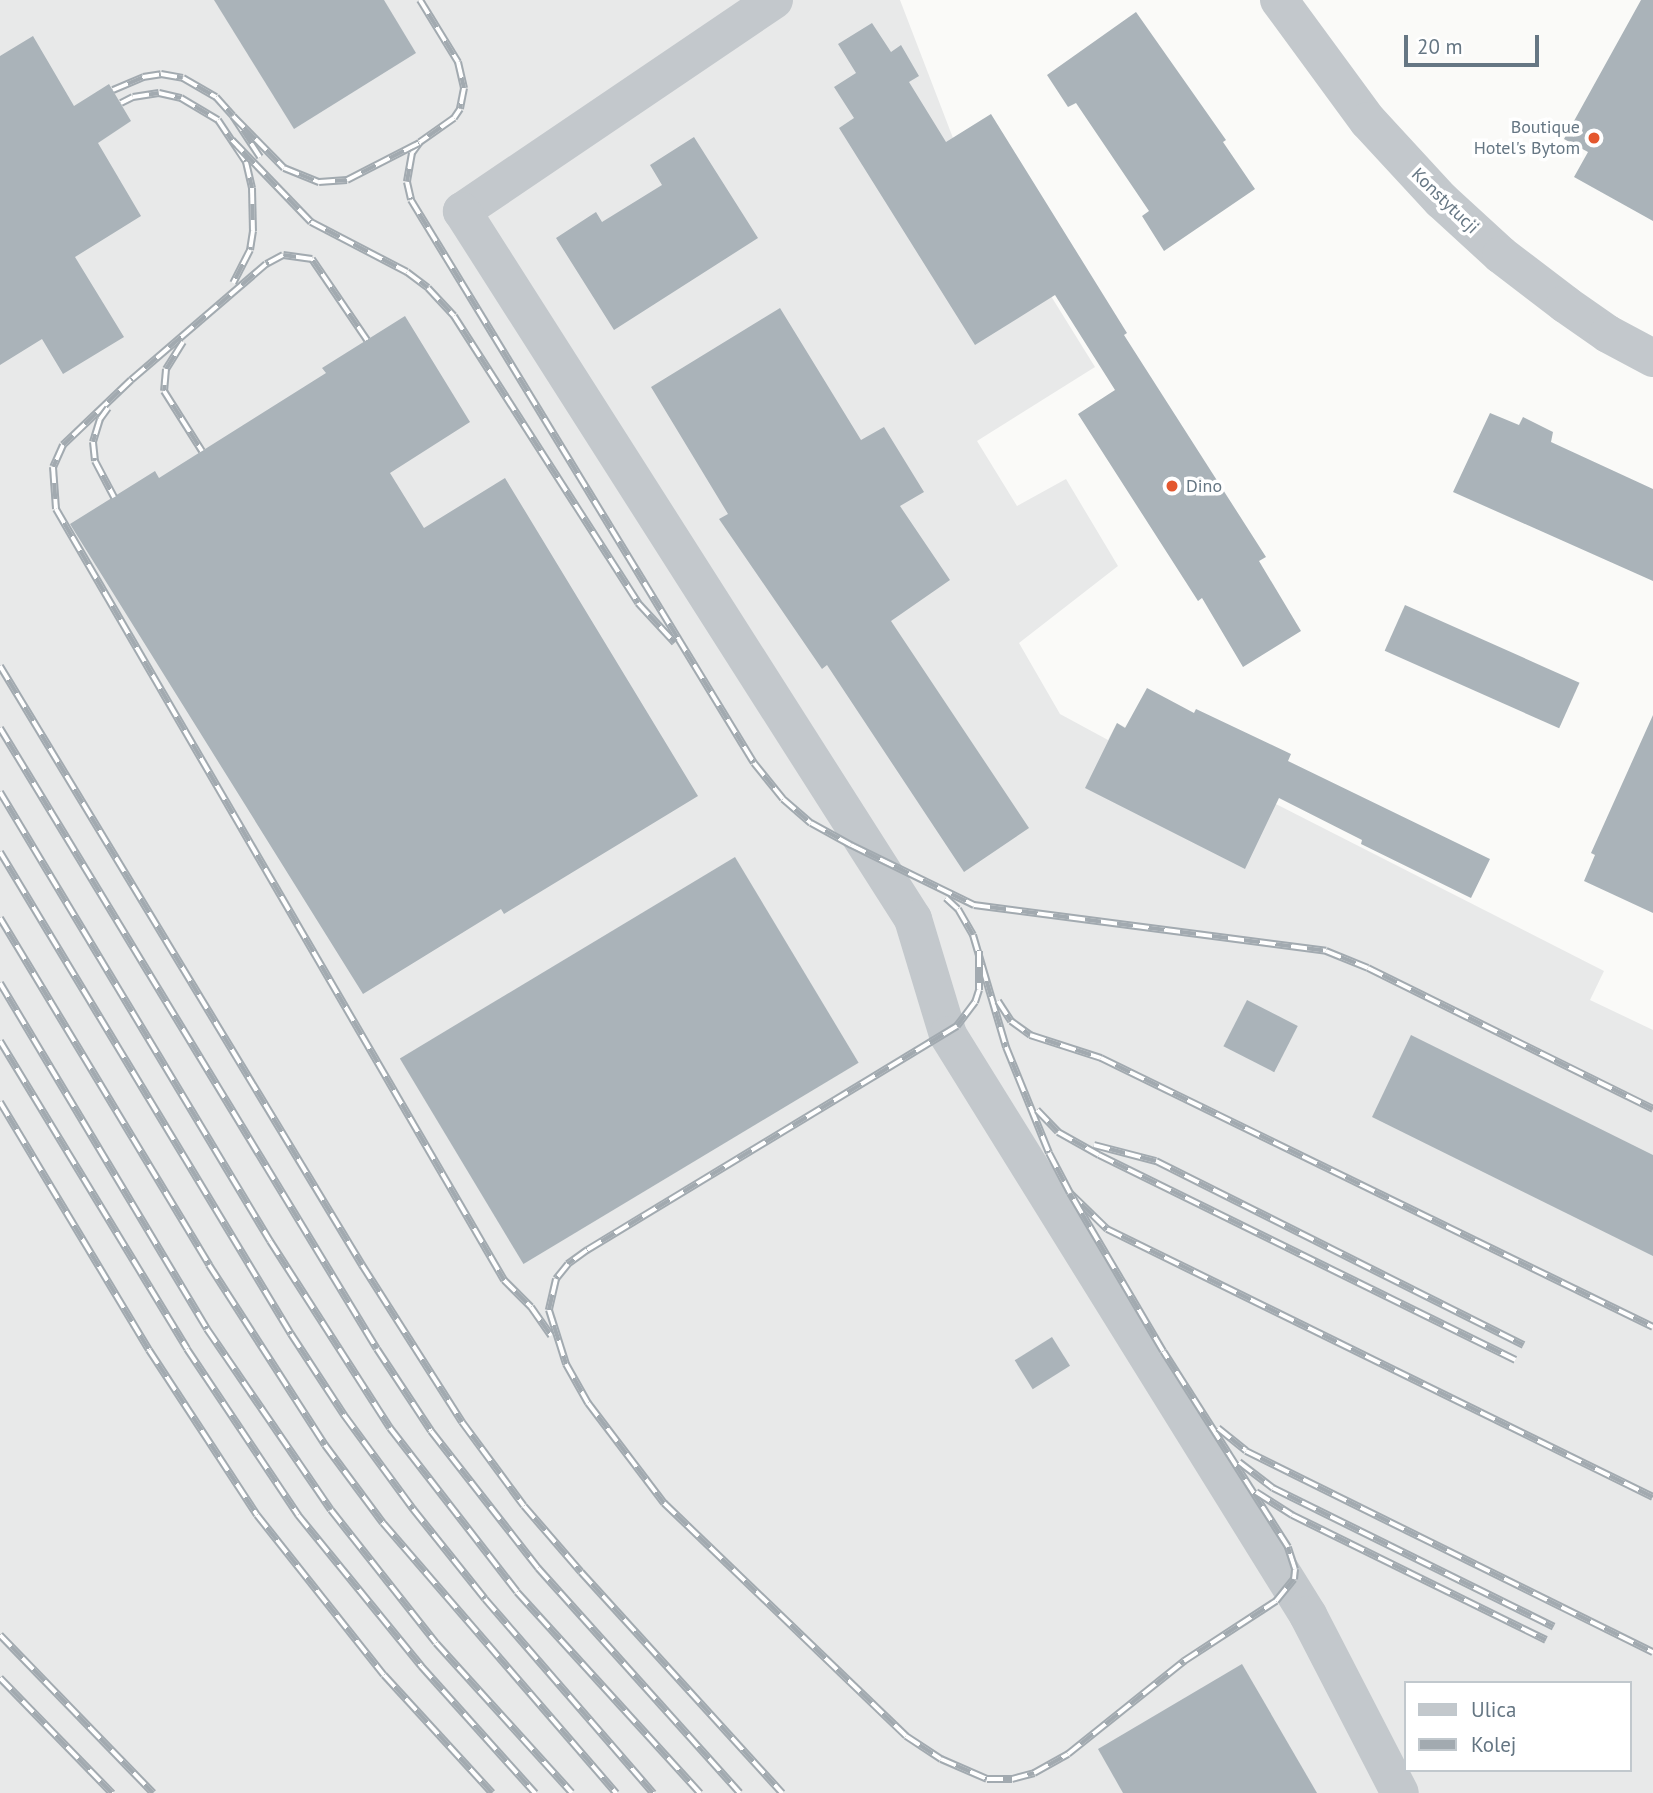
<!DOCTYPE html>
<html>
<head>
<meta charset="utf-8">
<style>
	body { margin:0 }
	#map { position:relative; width:1653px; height:1793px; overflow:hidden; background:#fafaf8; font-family:"PT Sans",sans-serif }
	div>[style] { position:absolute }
	.built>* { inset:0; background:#e8e9e9 }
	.building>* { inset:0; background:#aab3b9; transform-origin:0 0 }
	.minor>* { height:38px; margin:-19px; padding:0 19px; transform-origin:19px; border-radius:19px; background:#c3c8cc }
	.rail>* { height:8px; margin-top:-4px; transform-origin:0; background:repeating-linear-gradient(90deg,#fff 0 16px,#a2aab0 0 32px); box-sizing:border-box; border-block:2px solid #a2aab0 }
	.dots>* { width:19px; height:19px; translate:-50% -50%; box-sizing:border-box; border:4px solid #fff; border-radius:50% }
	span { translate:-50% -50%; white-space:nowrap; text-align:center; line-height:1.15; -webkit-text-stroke:7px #fff; paint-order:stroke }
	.poi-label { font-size:18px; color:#657683 }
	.right { translate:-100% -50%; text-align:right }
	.left { translate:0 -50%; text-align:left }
	.street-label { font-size:18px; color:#657683 }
	.legend { position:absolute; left:1404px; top:1681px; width:228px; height:91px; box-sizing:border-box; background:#fff; border:2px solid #c1c8cd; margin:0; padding:9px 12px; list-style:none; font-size:21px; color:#657683 }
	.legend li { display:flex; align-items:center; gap:14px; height:35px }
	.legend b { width:35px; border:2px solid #c1c8cd }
	.scale { position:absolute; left:1404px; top:35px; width:135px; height:32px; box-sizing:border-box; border:4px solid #657683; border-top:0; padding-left:9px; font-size:21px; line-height:24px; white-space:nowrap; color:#657683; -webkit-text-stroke:5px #fff; paint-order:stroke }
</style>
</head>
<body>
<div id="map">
	<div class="built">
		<i style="clip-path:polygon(evenodd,0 0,900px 0,953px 138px,1095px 367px,977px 441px,1017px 506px,1066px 479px,1118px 566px,1019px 643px,1060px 714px,1108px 740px,1117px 723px,1604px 971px,1590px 1000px,1653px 1030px,1653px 1793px,0 1793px,0 0,1406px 1683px,1630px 1683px,1630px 1770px,1406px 1770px,1406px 1683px)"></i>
	</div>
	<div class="building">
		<i style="clip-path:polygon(214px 0,384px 0,416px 53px,294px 129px)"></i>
		<i style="clip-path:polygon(1641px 0,1653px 0,1653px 221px,1574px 177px,1588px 152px,1564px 139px)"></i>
		<i style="clip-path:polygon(1136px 12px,1226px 140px,1223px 142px,1255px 189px,1164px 251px,1142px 216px,1149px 211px,1076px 103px,1068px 107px,1047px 75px)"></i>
		<i style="clip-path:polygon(872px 23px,891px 52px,901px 45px,919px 76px,909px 82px,946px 142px,991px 114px,1127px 333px,1124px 335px,1266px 557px,1259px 561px,1301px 631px,1243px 667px,1202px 598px,1198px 601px,1078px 414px,1115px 390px,1055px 295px,975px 345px,839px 128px,854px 118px,834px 87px,856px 73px,838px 44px)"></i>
		<i style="clip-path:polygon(33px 36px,74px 106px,109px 84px,131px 121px,98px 143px,141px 216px,75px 257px,124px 337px,63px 374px,42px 339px,0 365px,0 56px)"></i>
		<i style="clip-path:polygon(694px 137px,758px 238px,614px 330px,556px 238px,596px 212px,602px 222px,662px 185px,650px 165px)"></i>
		<i style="clip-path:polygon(780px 308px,861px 440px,884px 427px,924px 492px,900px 506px,950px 580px,891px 621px,1029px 828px,964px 872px,827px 665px,822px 669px,719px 519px,728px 514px,651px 387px)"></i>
		<i style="clip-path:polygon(405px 316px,470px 422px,390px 473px,424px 528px,505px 478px,698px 796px,504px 914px,501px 909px,363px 994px,70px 524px,155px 471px,159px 478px,326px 373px,322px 368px)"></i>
		<i style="clip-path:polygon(1490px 413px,1519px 425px,1523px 417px,1553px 432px,1551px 442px,1653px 489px,1653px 581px,1453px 492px)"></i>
		<i style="left:1405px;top:605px;width:191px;height:50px;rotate:24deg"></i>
		<i style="clip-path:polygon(1147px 688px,1194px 713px,1196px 709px,1291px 754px,1288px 761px,1490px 859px,1471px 898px,1361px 844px,1362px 840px,1279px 798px,1245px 869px,1085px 788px,1117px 723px,1125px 728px)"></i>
		<i style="clip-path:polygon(1653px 715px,1653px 913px,1584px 881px,1595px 855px,1591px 853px)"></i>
		<i style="left:735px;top:857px;width:240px;height:391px;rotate:59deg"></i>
		<i style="left:1247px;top:1000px;width:57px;height:52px;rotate:27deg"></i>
		<i style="clip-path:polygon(1411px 1035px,1653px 1155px,1653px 1256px,1372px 1117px)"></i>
		<i style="left:1052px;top:1337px;width:34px;height:44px;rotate:58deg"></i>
		<i style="clip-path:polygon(1242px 1664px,1317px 1793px,1123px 1793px,1098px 1749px)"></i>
	</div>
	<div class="minor">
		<i style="left:774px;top:0;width:377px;rotate:145.9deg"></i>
		<i style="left:462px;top:211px;width:839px;rotate:57.5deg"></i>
		<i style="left:913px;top:919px;width:121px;rotate:73.2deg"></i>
		<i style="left:948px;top:1035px;width:683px;rotate:58.17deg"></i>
		<i style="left:1308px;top:1615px;width:200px;rotate:62.7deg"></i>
		<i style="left:1279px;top:0;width:150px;rotate:53.7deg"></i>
		<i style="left:1368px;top:121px;width:108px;rotate:47.3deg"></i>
		<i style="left:1441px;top:200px;width:81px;rotate:42.5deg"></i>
		<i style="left:1501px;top:255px;width:81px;rotate:37.4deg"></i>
		<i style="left:1565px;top:304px;width:52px;rotate:34.9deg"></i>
		<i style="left:1608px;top:334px;width:51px;rotate:28.1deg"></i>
	</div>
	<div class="rail">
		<i style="left:420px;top:0;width:73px;rotate:58.5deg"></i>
		<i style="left:458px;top:62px;width:27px;rotate:77deg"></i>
		<i style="left:464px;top:88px;width:21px;rotate:101deg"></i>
		<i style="left:460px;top:109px;width:11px;rotate:124deg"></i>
		<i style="left:454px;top:118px;width:42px;rotate:144.8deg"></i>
		<i style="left:420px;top:142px;width:14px;rotate:126deg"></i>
		<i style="left:412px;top:153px;width:29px;rotate:100deg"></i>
		<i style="left:407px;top:182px;width:18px;rotate:77deg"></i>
		<i style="left:411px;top:200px;width:659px;rotate:58.65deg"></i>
		<i style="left:754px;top:763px;width:46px;rotate:51.1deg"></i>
		<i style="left:783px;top:799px;width:37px;rotate:41deg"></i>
		<i style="left:811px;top:823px;width:46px;rotate:28.8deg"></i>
		<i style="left:851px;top:845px;width:137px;rotate:26deg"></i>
		<i style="left:974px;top:905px;width:355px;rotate:7.4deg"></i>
		<i style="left:1326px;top:951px;width:45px;rotate:22deg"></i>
		<i style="left:1368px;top:968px;width:318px;rotate:26.3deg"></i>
		<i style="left:113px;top:90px;width:33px;rotate:-23deg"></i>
		<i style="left:143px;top:77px;width:18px;rotate:-9deg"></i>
		<i style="left:161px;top:74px;width:22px;rotate:10deg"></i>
		<i style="left:183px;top:78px;width:38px;rotate:30deg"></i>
		<i style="left:216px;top:97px;width:25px;rotate:48deg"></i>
		<i style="left:121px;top:103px;width:13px;rotate:-27deg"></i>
		<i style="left:133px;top:97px;width:26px;rotate:-9deg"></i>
		<i style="left:159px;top:93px;width:23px;rotate:13deg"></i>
		<i style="left:181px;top:98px;width:43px;rotate:30.7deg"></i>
		<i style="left:218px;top:120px;width:50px;rotate:56.3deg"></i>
		<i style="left:246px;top:162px;width:27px;rotate:77deg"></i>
		<i style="left:252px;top:188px;width:43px;rotate:88.7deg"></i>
		<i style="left:253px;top:231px;width:19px;rotate:99deg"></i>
		<i style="left:250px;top:250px;width:37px;rotate:117deg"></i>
		<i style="left:232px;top:140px;width:114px;rotate:46.1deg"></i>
		<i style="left:311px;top:222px;width:108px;rotate:27.5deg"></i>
		<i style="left:407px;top:272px;width:26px;rotate:37deg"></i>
		<i style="left:428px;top:288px;width:38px;rotate:47deg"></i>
		<i style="left:454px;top:316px;width:341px;rotate:57.3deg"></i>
		<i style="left:638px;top:603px;width:54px;rotate:47.2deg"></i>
		<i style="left:260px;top:157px;width:49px;rotate:-123.4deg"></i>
		<i style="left:233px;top:116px;width:73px;rotate:45.6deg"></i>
		<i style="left:284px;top:168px;width:38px;rotate:22deg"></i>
		<i style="left:319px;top:182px;width:28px;rotate:-4deg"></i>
		<i style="left:347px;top:180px;width:81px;rotate:-27.2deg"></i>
		<i style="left:367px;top:340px;width:98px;rotate:-124.2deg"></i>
		<i style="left:312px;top:259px;width:29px;rotate:-172deg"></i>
		<i style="left:283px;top:255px;width:19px;rotate:152deg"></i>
		<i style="left:266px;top:264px;width:178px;rotate:139.3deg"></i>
		<i style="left:131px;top:380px;width:94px;rotate:136.3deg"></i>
		<i style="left:63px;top:445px;width:24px;rotate:114deg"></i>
		<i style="left:53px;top:467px;width:42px;rotate:85.9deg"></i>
		<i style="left:56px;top:509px;width:892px;rotate:59.84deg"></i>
		<i style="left:504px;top:1280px;width:38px;rotate:45deg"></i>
		<i style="left:531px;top:1307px;width:35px;rotate:55deg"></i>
		<i style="left:183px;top:342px;width:32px;rotate:122deg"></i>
		<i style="left:166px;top:369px;width:22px;rotate:95deg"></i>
		<i style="left:164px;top:391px;width:71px;rotate:57.7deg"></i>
		<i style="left:108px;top:408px;width:14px;rotate:126deg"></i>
		<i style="left:100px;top:419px;width:24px;rotate:107deg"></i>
		<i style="left:93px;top:442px;width:19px;rotate:84deg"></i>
		<i style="left:95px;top:461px;width:41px;rotate:62.2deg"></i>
		<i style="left:0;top:666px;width:700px;rotate:58.85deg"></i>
		<i style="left:362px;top:1265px;width:186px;rotate:57.5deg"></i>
		<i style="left:462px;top:1422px;width:104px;rotate:53.6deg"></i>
		<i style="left:524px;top:1506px;width:87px;rotate:49.2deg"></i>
		<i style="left:581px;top:1572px;width:299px;rotate:47.7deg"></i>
		<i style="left:0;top:728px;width:726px;rotate:58.74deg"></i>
		<i style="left:377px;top:1349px;width:98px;rotate:56.6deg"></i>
		<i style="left:431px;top:1431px;width:174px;rotate:52deg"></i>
		<i style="left:538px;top:1568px;width:302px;rotate:48.1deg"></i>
		<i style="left:0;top:792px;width:524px;rotate:58.98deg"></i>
		<i style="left:270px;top:1241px;width:222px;rotate:57.3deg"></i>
		<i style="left:390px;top:1428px;width:207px;rotate:52.2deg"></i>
		<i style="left:517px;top:1592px;width:272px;rotate:47.7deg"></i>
		<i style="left:0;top:852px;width:563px;rotate:58.88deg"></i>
		<i style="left:291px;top:1334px;width:97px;rotate:56.8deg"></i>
		<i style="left:344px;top:1415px;width:117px;rotate:53.7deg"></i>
		<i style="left:413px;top:1509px;width:115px;rotate:51.3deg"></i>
		<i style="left:485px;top:1599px;width:257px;rotate:49.1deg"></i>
		<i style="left:946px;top:898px;width:16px;rotate:43deg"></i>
		<i style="left:958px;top:909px;width:30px;rotate:60deg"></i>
		<i style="left:973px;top:935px;width:117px;rotate:73.6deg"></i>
		<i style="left:1006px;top:1047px;width:114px;rotate:67.9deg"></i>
		<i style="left:1049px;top:1153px;width:45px;rotate:62.3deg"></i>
		<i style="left:1070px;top:1193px;width:52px;rotate:44.2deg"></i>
		<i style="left:1107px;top:1229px;width:608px;rotate:26.14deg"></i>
		<i style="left:0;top:918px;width:405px;rotate:58.9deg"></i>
		<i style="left:209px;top:1265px;width:214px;rotate:57.2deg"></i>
		<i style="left:325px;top:1445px;width:97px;rotate:53.4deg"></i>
		<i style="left:383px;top:1523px;width:357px;rotate:49.2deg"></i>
		<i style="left:979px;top:951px;width:39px;rotate:90deg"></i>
		<i style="left:979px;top:990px;width:13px;rotate:108deg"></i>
		<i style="left:975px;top:1002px;width:30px;rotate:127deg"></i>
		<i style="left:957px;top:1026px;width:433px;rotate:148.8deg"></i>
		<i style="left:587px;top:1250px;width:24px;rotate:144deg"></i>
		<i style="left:568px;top:1264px;width:19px;rotate:129deg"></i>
		<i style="left:556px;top:1279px;width:32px;rotate:103deg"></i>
		<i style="left:549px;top:1310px;width:57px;rotate:72.5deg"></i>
		<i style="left:566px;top:1364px;width:45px;rotate:60.6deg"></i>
		<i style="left:588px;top:1403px;width:126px;rotate:52.8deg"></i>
		<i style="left:664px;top:1503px;width:336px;rotate:43.9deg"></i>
		<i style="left:906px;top:1736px;width:42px;rotate:33.3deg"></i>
		<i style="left:941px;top:1759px;width:50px;rotate:23.5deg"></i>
		<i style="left:987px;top:1779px;width:25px"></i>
		<i style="left:1012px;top:1779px;width:23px;rotate:-15deg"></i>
		<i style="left:1034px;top:1773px;width:39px;rotate:-29deg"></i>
		<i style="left:1068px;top:1754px;width:149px;rotate:-38.7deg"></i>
		<i style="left:1184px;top:1661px;width:110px;rotate:-33.1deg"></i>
		<i style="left:1276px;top:1601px;width:28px;rotate:-51deg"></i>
		<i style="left:1294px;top:1579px;width:10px;rotate:-84deg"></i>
		<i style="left:1295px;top:1569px;width:23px;rotate:-108deg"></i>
		<i style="left:1288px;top:1547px;width:232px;rotate:-122.5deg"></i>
		<i style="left:1163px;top:1351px;width:183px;rotate:-120.5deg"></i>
		<i style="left:0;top:983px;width:403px;rotate:59.1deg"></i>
		<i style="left:207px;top:1329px;width:219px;rotate:55.6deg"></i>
		<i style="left:331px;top:1510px;width:169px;rotate:51.7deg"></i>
		<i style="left:436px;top:1643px;width:202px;rotate:47.8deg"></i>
		<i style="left:998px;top:1001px;width:24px;rotate:57deg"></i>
		<i style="left:1011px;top:1021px;width:24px;rotate:36deg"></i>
		<i style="left:1030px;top:1035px;width:75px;rotate:17.9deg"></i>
		<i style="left:1101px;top:1058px;width:614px;rotate:25.98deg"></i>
		<i style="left:0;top:1041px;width:360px;rotate:58.7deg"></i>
		<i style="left:187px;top:1349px;width:200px;rotate:56.2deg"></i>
		<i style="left:298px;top:1515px;width:195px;rotate:50.8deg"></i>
		<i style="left:421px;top:1666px;width:171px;rotate:48.1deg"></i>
		<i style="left:0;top:1102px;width:289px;rotate:59deg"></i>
		<i style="left:149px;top:1350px;width:197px;rotate:56.8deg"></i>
		<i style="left:257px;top:1515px;width:204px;rotate:51.6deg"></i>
		<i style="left:384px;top:1675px;width:160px;rotate:47.5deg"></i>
		<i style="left:1037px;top:1110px;width:30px;rotate:46deg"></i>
		<i style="left:1058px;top:1132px;width:47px;rotate:29.3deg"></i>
		<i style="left:1099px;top:1155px;width:464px;rotate:26.2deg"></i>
		<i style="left:1094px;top:1145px;width:64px;rotate:14.5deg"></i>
		<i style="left:1156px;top:1161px;width:411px;rotate:26.6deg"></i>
		<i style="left:1218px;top:1428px;width:36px;rotate:39deg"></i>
		<i style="left:1246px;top:1451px;width:454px;rotate:26.3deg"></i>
		<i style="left:1239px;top:1462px;width:43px;rotate:37.4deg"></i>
		<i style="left:1273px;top:1488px;width:313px;rotate:26.3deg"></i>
		<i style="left:1256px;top:1492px;width:43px;rotate:32.6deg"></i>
		<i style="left:1292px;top:1515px;width:283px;rotate:26.2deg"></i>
		<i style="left:0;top:1635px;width:220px;rotate:45.9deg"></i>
		<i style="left:0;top:1678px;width:161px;rotate:45.8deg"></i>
	</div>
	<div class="dots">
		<i style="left:1594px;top:138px;background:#e4572e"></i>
		<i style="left:1172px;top:486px;background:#e4572e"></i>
	</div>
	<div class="poi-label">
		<span class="right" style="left:1580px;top:138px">Boutique<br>Hotel's Bytom</span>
		<span class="left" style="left:1186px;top:486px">Dino</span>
	</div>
	<div class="street-label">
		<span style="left:1445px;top:201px;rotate:44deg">Konstytucji</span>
	</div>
	<ul class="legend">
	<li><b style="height:9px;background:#c3c8cc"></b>Ulica</li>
	<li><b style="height:9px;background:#a2aab0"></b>Kolej</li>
	</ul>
	<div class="scale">20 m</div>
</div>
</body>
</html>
